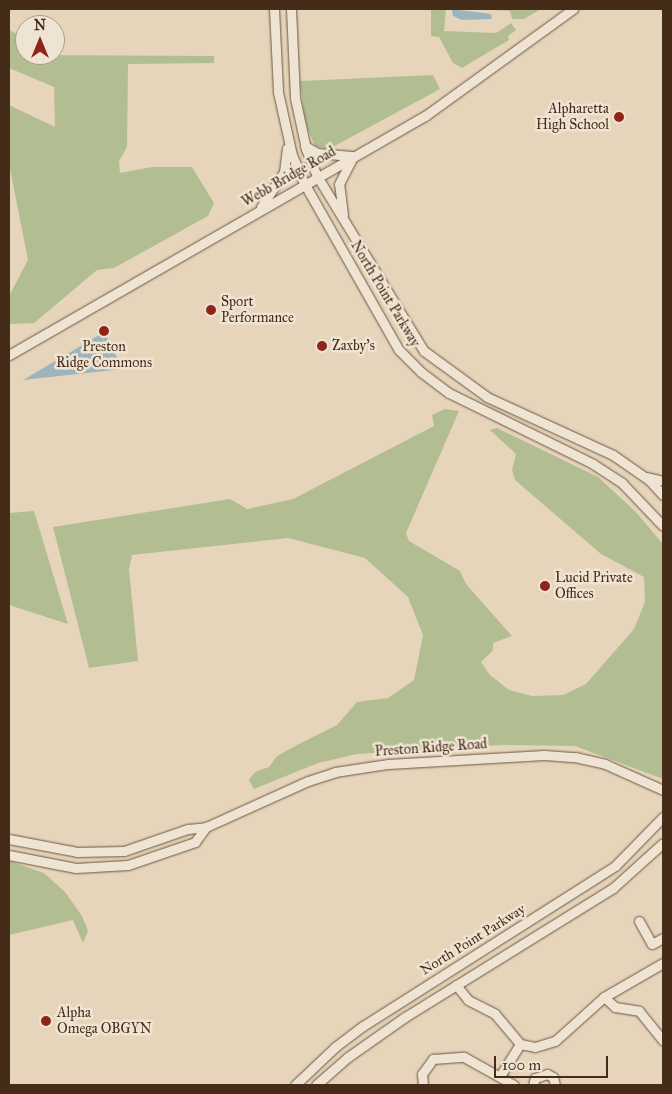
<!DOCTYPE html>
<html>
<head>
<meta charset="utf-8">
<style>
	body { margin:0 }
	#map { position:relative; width:672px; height:1094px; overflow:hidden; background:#e6d5bb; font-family:"IM FELL Great Primer",serif }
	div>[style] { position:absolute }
	.green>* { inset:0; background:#b2be92 }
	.water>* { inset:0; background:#9cb5bc }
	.roads { filter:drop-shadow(0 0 1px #6d5642) drop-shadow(0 0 1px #6d5642) }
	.minor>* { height:9px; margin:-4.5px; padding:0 4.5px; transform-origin:4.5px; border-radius:4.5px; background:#efe4d3 }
	.dots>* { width:14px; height:14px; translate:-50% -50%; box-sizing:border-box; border:2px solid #efe4d3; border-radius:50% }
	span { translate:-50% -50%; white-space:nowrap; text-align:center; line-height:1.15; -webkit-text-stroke:5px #efe4d3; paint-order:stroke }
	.poi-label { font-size:14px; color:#452c19 }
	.right { translate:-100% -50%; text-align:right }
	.left { translate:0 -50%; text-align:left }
	.street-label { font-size:14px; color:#452c19 }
	.frame { position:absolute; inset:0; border:10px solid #452c19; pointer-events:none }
	.north { position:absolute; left:15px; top:15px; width:50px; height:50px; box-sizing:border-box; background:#efe4d3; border:1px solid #ab9a89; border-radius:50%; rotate:0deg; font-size:14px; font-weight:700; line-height:20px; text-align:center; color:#452c19 }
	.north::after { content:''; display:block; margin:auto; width:18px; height:22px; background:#8f2418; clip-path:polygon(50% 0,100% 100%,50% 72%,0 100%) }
	.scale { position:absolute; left:494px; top:1056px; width:114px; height:22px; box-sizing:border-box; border:2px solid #452c19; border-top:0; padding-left:6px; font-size:15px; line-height:18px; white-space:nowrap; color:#452c19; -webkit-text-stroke:4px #efe4d3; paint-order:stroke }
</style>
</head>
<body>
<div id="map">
	<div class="green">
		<i style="clip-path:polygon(431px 9px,446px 9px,444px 31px,496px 33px,511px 23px,516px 30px,508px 36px,509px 40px,462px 68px,453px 63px,439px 37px,431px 36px)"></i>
		<i style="clip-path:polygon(478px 9px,541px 9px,524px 19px,512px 19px,510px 11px)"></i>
		<i style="clip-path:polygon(9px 30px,25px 38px,25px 55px,214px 56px,214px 63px,128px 64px,127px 147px,119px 161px,120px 173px,152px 167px,192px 167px,214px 203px,208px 216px,114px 268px,97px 270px,34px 323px,9px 324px,9px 296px,28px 260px,9px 164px,9px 105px,55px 127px,54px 87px,9px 68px)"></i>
		<i style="clip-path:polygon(433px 75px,440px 89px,329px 149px,315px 146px,305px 122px,300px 81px)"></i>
		<i style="clip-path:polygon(445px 409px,459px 411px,406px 533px,409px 541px,460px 571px,466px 584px,512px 636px,493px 643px,493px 650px,481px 662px,490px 675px,509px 690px,532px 696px,563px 695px,586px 684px,634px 629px,645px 602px,644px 577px,601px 554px,515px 480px,512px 470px,516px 454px,490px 430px,497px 428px,598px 477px,635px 511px,662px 543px,663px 779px,575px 746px,502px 745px,357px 754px,318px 763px,254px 789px,249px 780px,255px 772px,269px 767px,277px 756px,297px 745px,337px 725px,357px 702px,388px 698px,414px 680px,423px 635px,408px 597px,365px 558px,288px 538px,132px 555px,129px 569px,138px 661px,89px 668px,53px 527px,230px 499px,247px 509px,293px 499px,434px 426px,432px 415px)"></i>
		<i style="clip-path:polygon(34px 511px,68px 624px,9px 605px,9px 513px)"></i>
		<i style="clip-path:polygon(9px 861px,44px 873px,65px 892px,82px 916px,88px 931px,83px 943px,73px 920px,9px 935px)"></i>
	</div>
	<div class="water">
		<i style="clip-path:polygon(452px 9px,491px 14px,492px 19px,462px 20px,453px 16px)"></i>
		<i style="clip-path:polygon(101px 334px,106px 336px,123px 369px,23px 380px)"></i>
	</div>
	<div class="roads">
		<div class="minor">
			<i style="left:274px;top:9px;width:83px;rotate:87.2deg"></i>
			<i style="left:278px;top:92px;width:65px;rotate:77.5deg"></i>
			<i style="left:292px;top:155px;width:30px;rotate:67deg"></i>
			<i style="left:304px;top:183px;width:192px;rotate:60.4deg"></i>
			<i style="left:399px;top:350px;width:31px;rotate:45deg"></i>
			<i style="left:421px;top:372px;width:35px;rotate:37deg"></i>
			<i style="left:449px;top:393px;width:161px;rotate:26.2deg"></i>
			<i style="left:593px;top:464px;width:35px;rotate:33deg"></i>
			<i style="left:622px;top:483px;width:59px;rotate:46.4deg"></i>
			<i style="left:291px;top:9px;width:89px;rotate:87.4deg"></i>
			<i style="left:295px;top:98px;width:52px;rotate:77.8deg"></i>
			<i style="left:306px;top:149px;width:29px;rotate:68deg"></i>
			<i style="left:317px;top:176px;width:205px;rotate:58.6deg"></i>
			<i style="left:424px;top:351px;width:78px;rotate:36.1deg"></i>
			<i style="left:487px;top:397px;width:139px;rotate:24.7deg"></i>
			<i style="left:613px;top:455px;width:44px;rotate:34.8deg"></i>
			<i style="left:649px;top:480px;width:21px;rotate:47deg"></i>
			<i style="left:305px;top:146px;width:14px;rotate:30deg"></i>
			<i style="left:317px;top:153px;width:35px;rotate:5deg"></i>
			<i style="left:261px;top:207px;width:42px;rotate:-56.7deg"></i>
			<i style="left:284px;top:172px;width:24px;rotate:-83deg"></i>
			<i style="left:343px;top:215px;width:31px;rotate:-97deg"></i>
			<i style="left:339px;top:184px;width:30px;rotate:-63deg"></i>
			<i style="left:9px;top:355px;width:480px;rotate:-29.9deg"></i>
			<i style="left:425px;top:116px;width:183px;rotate:-35.9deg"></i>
			<i style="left:647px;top:477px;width:16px;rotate:14deg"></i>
			<i style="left:9px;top:839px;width:69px;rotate:10.8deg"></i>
			<i style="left:77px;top:852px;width:47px;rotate:-1.2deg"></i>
			<i style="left:124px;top:851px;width:68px;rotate:-19deg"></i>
			<i style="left:188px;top:829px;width:18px;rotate:-6deg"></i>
			<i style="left:206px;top:827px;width:112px;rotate:-24.3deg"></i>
			<i style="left:308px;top:781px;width:28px;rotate:-18deg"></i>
			<i style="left:335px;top:772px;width:54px;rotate:-8.6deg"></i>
			<i style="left:388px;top:764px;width:156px;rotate:-3.3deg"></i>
			<i style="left:544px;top:755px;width:31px;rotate:4deg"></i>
			<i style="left:575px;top:757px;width:31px;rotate:13deg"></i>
			<i style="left:605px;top:764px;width:64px;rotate:24.1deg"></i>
			<i style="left:9px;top:855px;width:68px;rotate:11deg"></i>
			<i style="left:76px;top:868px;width:52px;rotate:-3.3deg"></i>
			<i style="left:128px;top:865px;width:71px;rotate:-18.9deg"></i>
			<i style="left:195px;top:842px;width:19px;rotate:-54deg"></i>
			<i style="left:639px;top:921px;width:26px;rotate:61deg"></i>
			<i style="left:652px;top:944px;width:13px;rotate:-29deg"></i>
			<i style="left:456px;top:985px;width:19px;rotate:51deg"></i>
			<i style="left:468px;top:1000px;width:30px;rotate:27deg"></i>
			<i style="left:495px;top:1014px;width:39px;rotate:50deg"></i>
			<i style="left:520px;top:1044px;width:15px;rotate:11deg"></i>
			<i style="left:535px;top:1047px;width:21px;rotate:-17deg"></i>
			<i style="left:555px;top:1041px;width:66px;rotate:-41.9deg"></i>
			<i style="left:604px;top:997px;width:68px;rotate:-30deg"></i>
			<i style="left:604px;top:997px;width:15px;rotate:42deg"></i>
			<i style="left:615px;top:1007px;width:24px;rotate:9deg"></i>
			<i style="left:639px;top:1011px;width:38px;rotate:51deg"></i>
			<i style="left:500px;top:1076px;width:38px;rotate:-58deg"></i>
			<i style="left:295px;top:1085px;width:55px;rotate:-43.5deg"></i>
			<i style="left:335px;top:1047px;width:35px;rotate:-37deg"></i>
			<i style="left:363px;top:1026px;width:299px;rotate:-32.4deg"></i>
			<i style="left:615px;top:866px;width:69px;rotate:-45.6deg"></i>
			<i style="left:316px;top:1085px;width:43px;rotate:-41.2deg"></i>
			<i style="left:348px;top:1057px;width:70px;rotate:-35.1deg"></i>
			<i style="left:405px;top:1017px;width:245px;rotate:-31.8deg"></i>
			<i style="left:613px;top:888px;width:67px;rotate:-42deg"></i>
			<i style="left:423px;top:1085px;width:11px;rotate:-95deg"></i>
			<i style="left:422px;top:1074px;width:19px;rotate:-54deg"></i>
			<i style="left:433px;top:1059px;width:31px;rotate:-4deg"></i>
			<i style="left:464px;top:1057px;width:57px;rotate:29.2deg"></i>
			<i style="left:533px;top:1085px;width:7px;rotate:-74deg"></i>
			<i style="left:535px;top:1078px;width:13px;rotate:-18deg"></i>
			<i style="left:547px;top:1074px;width:7px;rotate:27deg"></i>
			<i style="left:553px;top:1077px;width:8px;rotate:76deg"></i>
		</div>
	</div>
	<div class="dots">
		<i style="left:619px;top:117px;background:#8f2418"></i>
		<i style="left:211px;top:310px;background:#8f2418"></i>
		<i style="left:104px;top:331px;background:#8f2418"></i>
		<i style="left:322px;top:346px;background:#8f2418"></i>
		<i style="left:545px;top:586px;background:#8f2418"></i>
		<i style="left:46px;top:1021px;background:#8f2418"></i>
	</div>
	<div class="poi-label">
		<span class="right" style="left:609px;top:117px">Alpharetta<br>High School</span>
		<span class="left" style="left:221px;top:310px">Sport<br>Performance</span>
		<span class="left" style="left:332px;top:346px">Zaxby's</span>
		<span style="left:104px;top:355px">Preston<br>Ridge Commons</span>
		<span class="left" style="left:555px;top:586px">Lucid Private<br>Offices</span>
		<span class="left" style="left:57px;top:1021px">Alpha<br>Omega OBGYN</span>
	</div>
	<div class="street-label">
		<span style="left:289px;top:177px;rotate:-30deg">Webb Bridge Road</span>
		<span style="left:385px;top:294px;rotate:59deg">North Point Parkway</span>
		<span style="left:431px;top:748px;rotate:-4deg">Preston Ridge Road</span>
		<span style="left:473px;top:940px;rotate:-32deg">North Point Parkway</span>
	</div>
	<div class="frame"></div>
	<div class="north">N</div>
	<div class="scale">100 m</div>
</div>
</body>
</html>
